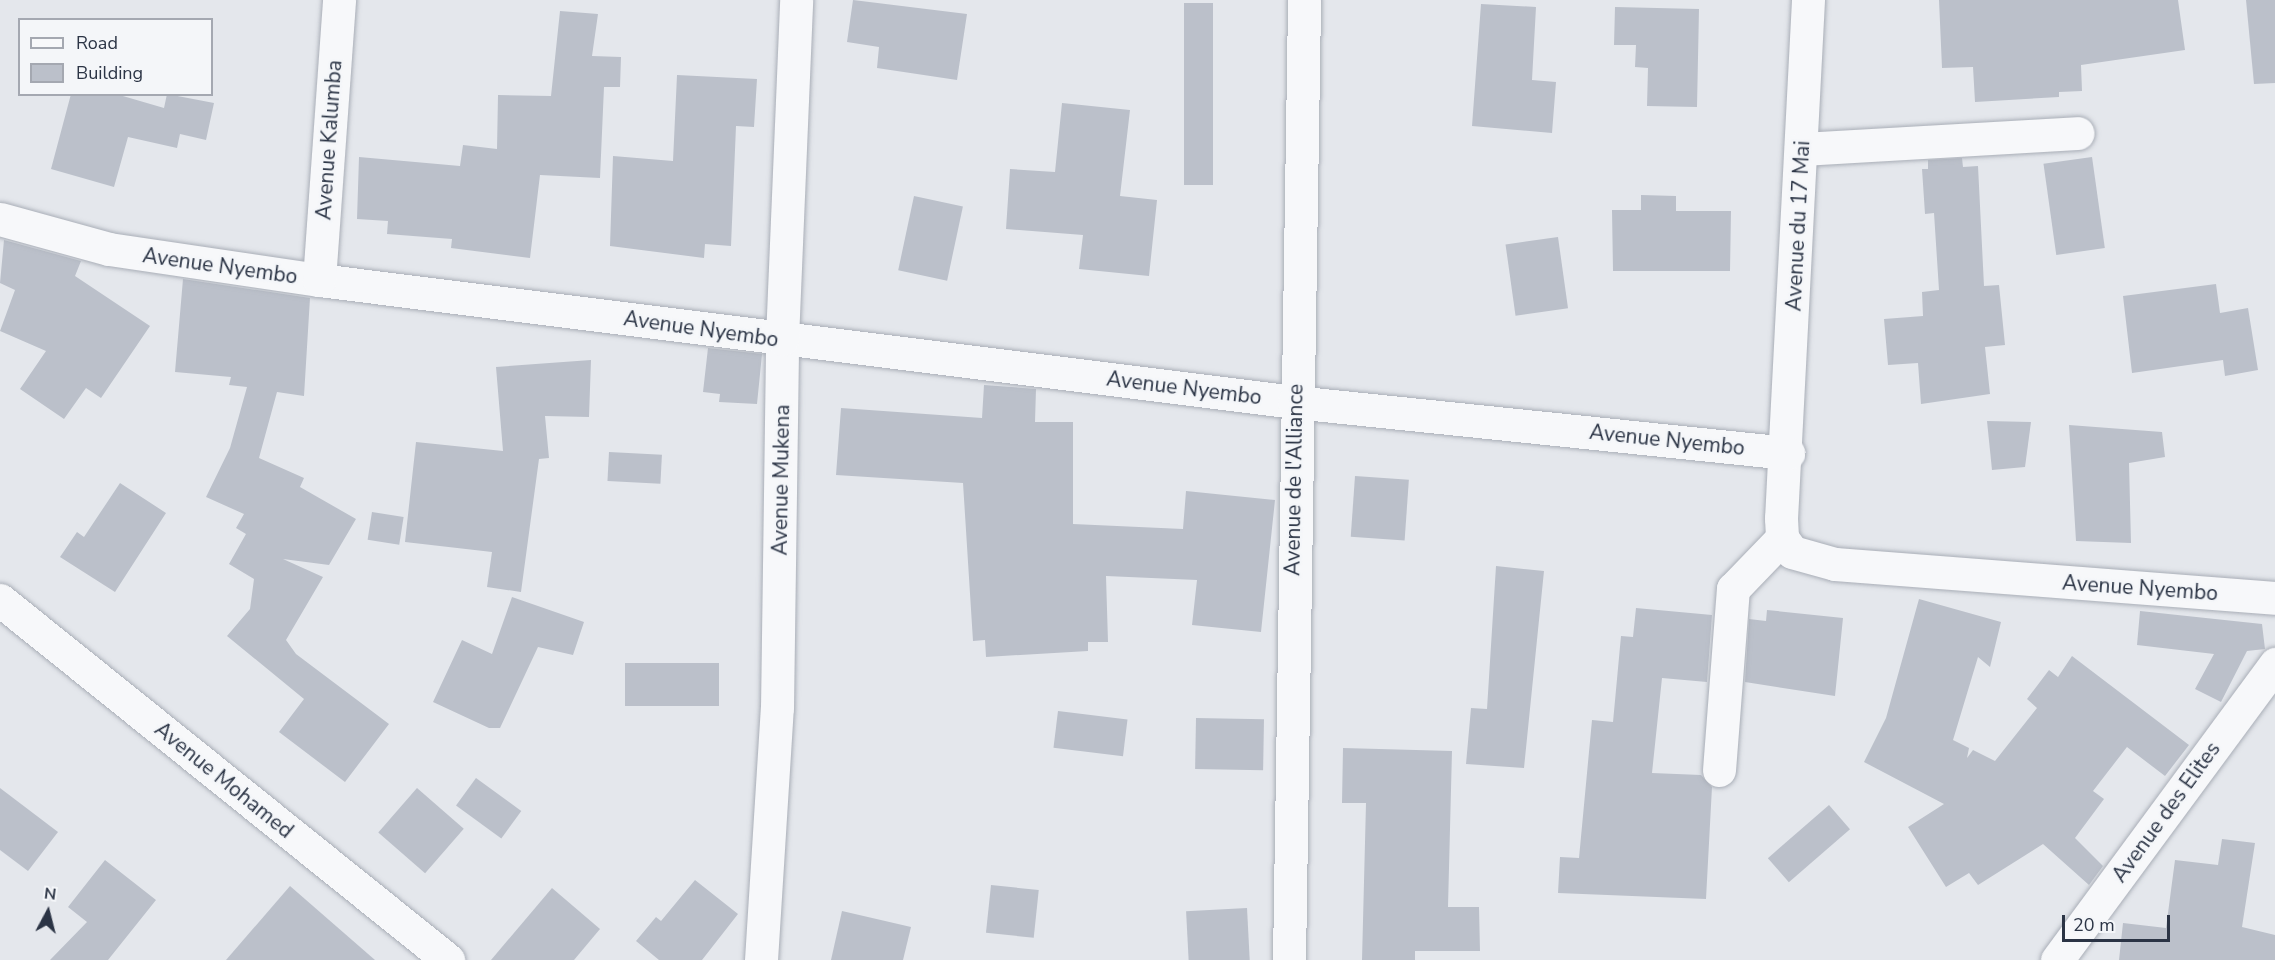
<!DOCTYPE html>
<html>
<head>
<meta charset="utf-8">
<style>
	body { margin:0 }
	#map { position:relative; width:2275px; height:960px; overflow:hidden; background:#e4e7ec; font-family:"Nunito Sans",sans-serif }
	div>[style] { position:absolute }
	.building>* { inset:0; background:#bbc0ca; transform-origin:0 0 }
	.roads { filter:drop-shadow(0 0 2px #a9aeb7) drop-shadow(0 0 2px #a9aeb7) }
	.minor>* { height:33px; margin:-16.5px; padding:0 16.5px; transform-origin:16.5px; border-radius:16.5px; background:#f7f8fa }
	span { translate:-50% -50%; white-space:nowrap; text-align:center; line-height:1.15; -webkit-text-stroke:4.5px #f4f6f9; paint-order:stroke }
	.street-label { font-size:21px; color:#2b3445 }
	.legend { position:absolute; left:18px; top:18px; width:195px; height:78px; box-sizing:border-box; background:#f4f6f9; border:2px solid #a4a8b1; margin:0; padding:8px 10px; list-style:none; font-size:18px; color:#2b3445 }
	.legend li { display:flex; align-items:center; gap:12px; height:30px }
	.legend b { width:30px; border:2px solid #a4a8b1 }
	.north { position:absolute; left:18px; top:882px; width:60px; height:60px; -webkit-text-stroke:4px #f4f6f9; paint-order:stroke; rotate:7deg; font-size:16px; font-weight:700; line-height:24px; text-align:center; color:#2b3445 }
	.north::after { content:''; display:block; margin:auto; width:21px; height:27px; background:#2b3445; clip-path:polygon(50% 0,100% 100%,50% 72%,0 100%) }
	.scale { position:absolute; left:2062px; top:915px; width:108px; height:27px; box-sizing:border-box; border:3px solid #2b3445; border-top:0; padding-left:8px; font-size:18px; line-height:21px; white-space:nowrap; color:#2b3445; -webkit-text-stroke:4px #f4f6f9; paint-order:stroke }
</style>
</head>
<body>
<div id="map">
	<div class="building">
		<i style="clip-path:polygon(853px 0,967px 14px,957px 80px,877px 68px,879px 47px,847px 42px)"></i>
		<i style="clip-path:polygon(1939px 0,2178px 0,2185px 50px,2081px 65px,2082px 91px,2059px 92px,2059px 97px,1975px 102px,1973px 67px,1942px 68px)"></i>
		<i style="clip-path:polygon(2246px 0,2275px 0,2275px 83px,2254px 84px)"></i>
		<i style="left:1184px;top:3px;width:29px;height:182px"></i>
		<i style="clip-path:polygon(1481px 4px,1536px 7px,1532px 80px,1556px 82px,1552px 133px,1472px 126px)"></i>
		<i style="clip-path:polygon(1615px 7px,1699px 9px,1697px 107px,1647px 106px,1648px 68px,1635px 67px,1636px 45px,1614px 45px)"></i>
		<i style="clip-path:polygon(560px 11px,598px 14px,592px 56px,621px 57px,620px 87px,604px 87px,600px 178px,540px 175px,530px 258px,451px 248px,452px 239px,387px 234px,388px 221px,357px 219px,359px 157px,460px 166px,463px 145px,497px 149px,498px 95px,551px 96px)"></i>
		<i style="clip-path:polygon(677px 75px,757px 79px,754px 127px,736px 126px,731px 246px,705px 244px,704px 258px,610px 246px,613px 156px,673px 161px)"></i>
		<i style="clip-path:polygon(71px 94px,116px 94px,164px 108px,167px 94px,214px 103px,206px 140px,180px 134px,177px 148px,128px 137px,114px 187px,51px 169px)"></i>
		<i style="clip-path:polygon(1062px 103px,1130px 110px,1120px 196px,1157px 200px,1149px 276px,1079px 269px,1083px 235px,1006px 229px,1010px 169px,1055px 172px)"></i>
		<i style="left:2092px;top:157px;width:92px;height:49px;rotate:82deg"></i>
		<i style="clip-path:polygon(1962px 158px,1963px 167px,1978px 166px,1984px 286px,1999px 285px,2005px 345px,1985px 347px,1990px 394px,1921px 404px,1918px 363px,1888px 365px,1884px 319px,1923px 316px,1922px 292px,1939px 290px,1934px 213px,1925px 214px,1922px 169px,1928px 169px,1928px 160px)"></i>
		<i style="clip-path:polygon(1641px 195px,1676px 196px,1676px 211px,1731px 211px,1730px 271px,1613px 271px,1612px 210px,1641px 210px)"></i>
		<i style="left:914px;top:196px;width:50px;height:76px;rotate:12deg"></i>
		<i style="left:1558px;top:237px;width:72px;height:53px;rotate:82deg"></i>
		<i style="clip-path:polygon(4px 240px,81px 261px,75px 276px,150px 326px,101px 398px,86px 388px,64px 419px,20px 389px,46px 351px,0 331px,15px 290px,0 283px)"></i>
		<i style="clip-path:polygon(183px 279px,310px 298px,304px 396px,277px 392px,259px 458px,304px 478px,300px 487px,356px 519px,329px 565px,283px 559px,323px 577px,286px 640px,296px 654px,389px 724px,345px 782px,279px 732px,304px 699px,227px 636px,250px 609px,254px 579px,229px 564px,246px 534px,236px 528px,244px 514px,206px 497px,230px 448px,247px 387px,229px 385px,231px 377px,175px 372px)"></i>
		<i style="clip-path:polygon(2216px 284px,2220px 313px,2248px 308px,2258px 370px,2225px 376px,2223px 360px,2132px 373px,2123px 296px)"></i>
		<i style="clip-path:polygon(708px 348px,762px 354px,757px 404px,719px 402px,720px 394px,703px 392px)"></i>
		<i style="clip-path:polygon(591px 360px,589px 417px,545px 416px,549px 458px,539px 459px,521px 592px,487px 587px,492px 552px,405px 542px,416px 442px,503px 451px,496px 367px)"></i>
		<i style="clip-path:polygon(984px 385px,1036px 389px,1035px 422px,1073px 422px,1073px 524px,1183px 529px,1186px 491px,1275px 500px,1261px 632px,1192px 625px,1197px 580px,1106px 576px,1108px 642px,1088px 642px,1088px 651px,986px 657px,985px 640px,973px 641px,963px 483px,836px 475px,841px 408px,982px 418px)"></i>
		<i style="clip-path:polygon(1987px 421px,2031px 422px,2025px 467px,1992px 470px)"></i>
		<i style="clip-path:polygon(2069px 425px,2162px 432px,2165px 457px,2129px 463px,2131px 543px,2076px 541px)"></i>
		<i style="left:609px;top:452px;width:53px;height:29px;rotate:3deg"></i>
		<i style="left:1355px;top:476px;width:54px;height:61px;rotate:4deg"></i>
		<i style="clip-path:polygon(120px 483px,166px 513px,115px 592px,60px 557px,77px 532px,84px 537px)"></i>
		<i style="left:372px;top:512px;width:32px;height:28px;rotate:9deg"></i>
		<i style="clip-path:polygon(1496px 566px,1544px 571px,1524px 768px,1466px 764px,1471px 708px,1487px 709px)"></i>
		<i style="clip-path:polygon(512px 597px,584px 622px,573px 655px,538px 647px,500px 728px,489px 728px,433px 702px,462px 640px,492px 654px)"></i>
		<i style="clip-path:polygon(1919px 599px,2001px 622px,1990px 667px,1978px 657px,1953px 740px,1969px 748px,1967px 758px,1973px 750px,1995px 761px,2037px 708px,2027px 699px,2049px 670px,2058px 677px,2072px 656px,2189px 745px,2165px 776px,2127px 747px,2093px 791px,2104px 799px,2075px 838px,2103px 866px,2089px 885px,2043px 844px,1978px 885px,1969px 873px,1946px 887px,1908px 827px,1944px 804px,1864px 762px,1886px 718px)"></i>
		<i style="clip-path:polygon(1636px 608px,1712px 615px,1707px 682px,1662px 678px,1652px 773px,1701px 775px,1712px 787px,1706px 899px,1558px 893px,1560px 857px,1579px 858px,1592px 720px,1613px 722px,1621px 636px,1633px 637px)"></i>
		<i style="clip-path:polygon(1767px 610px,1843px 618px,1835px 696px,1745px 682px,1749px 619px,1766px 621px)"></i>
		<i style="clip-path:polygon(2140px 611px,2262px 624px,2265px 649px,2247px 651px,2221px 702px,2195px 689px,2214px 654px,2137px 645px)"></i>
		<i style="left:625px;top:663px;width:94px;height:43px"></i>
		<i style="left:1058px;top:711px;width:70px;height:37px;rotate:7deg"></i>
		<i style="left:1196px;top:718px;width:68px;height:51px;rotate:1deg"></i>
		<i style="clip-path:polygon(1343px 748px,1452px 751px,1448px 907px,1479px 907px,1480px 951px,1415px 951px,1415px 960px,1362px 960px,1366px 803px,1342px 803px)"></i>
		<i style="left:476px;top:778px;width:56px;height:34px;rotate:36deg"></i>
		<i style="clip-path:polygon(0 788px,58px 832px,28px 871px,0 850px)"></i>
		<i style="left:417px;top:788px;width:62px;height:59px;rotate:41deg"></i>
		<i style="left:1829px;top:805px;width:32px;height:81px;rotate:49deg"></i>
		<i style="clip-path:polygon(2222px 839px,2255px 843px,2242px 927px,2275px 935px,2275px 960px,2119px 960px,2123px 923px,2166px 928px,2175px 860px,2218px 865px)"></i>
		<i style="clip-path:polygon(105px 860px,156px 900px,108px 960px,50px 960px,87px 922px,68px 907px)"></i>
		<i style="clip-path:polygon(695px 880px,738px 914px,702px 960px,659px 960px,636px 941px,656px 917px,661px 921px)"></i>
		<i style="left:991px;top:885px;width:48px;height:48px;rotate:6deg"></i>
		<i style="clip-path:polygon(290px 886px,375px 960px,226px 960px)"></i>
		<i style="clip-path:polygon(552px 888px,600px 929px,574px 960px,491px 960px)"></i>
		<i style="left:1247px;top:908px;width:52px;height:61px;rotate:87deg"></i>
		<i style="clip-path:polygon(842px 911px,911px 927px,903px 960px,831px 960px)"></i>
	</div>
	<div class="roads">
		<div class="minor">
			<i style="left:1808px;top:0;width:519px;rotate:92.98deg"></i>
			<i style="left:1781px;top:518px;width:20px;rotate:87deg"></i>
			<i style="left:1782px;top:538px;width:17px;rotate:54deg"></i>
			<i style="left:1792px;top:552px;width:45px;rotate:15.6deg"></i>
			<i style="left:1835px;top:564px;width:441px;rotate:4.4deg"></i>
			<i style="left:1801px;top:149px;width:277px;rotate:-3.3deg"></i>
			<i style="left:0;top:219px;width:113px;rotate:15.4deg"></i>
			<i style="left:109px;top:249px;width:212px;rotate:8.4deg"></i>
			<i style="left:319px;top:280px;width:983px;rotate:7.13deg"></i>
			<i style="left:1294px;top:402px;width:497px;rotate:5.9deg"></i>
			<i style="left:319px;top:280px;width:281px;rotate:-85.9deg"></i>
			<i style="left:0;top:600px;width:575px;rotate:38.78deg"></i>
			<i style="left:1719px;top:770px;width:182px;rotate:-85.6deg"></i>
			<i style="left:1733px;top:589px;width:71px;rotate:-46.1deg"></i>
			<i style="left:761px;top:960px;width:253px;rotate:-86.4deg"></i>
			<i style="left:777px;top:708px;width:369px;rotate:-89.2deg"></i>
			<i style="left:782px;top:339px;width:339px;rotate:-87.6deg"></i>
			<i style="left:1289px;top:960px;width:960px;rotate:-89.1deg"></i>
			<i style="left:2057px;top:960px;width:368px;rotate:-53.6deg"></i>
		</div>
	</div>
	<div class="street-label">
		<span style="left:329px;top:140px;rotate:-86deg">Avenue Kalumba</span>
		<span style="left:1798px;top:226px;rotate:-87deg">Avenue du 17 Mai</span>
		<span style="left:220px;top:266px;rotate:8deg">Avenue Nyembo</span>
		<span style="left:701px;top:329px;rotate:8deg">Avenue Nyembo</span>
		<span style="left:1184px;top:388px;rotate:7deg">Avenue Nyembo</span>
		<span style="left:1667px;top:440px;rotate:6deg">Avenue Nyembo</span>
		<span style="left:781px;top:480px;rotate:-89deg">Avenue Mukena</span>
		<span style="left:1294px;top:480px;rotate:-89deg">Avenue de l'Alliance</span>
		<span style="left:2140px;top:588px;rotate:4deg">Avenue Nyembo</span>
		<span style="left:224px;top:780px;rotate:39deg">Avenue Mohamed</span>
		<span style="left:2166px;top:812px;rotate:-54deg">Avenue des Elites</span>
	</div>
	<ul class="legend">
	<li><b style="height:8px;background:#f7f8fa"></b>Road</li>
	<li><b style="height:16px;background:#bbc0ca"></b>Building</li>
	</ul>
	<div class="north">N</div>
	<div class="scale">20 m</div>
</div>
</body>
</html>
